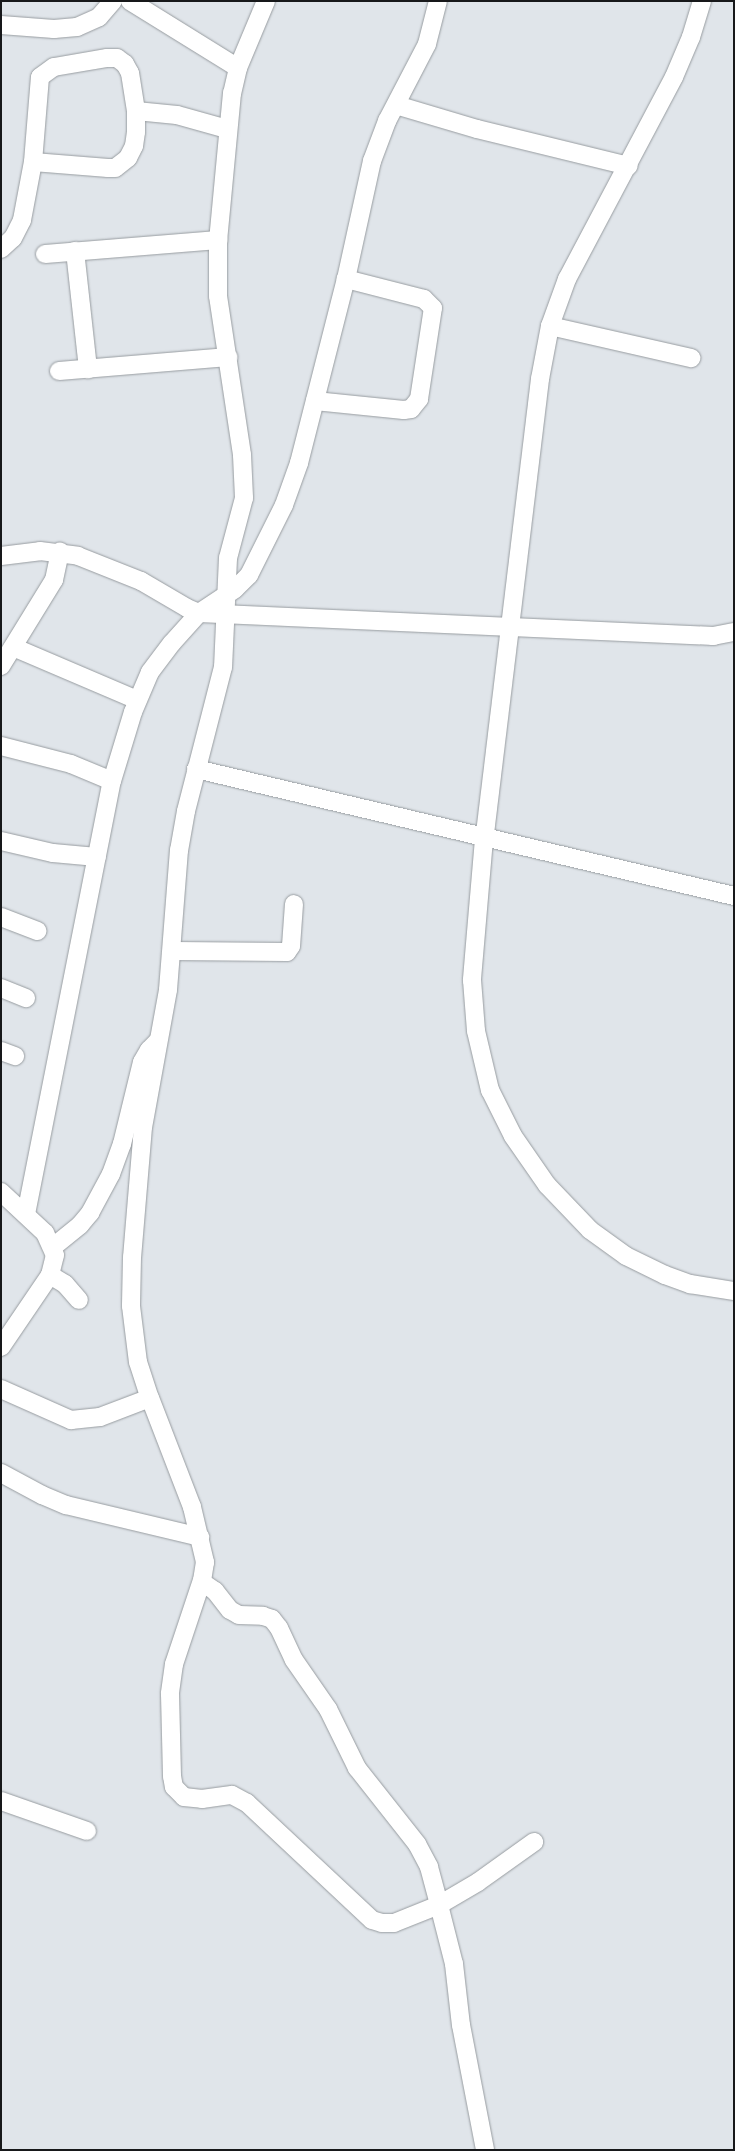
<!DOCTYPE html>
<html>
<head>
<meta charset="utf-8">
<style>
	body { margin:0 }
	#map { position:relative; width:735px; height:2151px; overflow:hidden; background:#e0e5ea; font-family:Montserrat,sans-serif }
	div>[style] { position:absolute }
	.roads { filter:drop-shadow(0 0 1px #979ca0) drop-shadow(0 0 1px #979ca0) }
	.minor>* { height:18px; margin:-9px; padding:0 9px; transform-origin:9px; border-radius:9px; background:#fff }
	span { translate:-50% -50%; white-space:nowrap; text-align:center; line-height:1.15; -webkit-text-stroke:4px #fff; paint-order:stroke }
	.frame { position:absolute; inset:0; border:2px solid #17181a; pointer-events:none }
</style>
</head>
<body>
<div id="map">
	<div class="roads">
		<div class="minor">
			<i style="left:130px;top:1px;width:127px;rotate:31.8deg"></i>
			<i style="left:266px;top:1px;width:73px;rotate:112.7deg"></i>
			<i style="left:238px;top:68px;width:26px;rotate:103deg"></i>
			<i style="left:232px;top:93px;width:148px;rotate:95.4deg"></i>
			<i style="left:218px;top:240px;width:56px;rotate:90deg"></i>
			<i style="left:218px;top:296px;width:161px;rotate:81.4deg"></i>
			<i style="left:242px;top:455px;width:43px;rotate:87.3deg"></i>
			<i style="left:244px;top:498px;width:62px;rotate:104.9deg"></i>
			<i style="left:228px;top:558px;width:109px;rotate:92.6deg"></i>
			<i style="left:223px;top:667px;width:149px;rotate:104.4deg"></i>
			<i style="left:186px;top:811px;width:40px;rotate:100deg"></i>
			<i style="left:179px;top:850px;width:140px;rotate:94.5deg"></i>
			<i style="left:168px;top:990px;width:139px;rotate:100.3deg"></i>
			<i style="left:143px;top:1127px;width:130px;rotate:94.8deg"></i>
			<i style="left:132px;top:1257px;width:49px;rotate:91.2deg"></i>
			<i style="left:131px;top:1306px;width:56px;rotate:82.9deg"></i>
			<i style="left:138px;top:1362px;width:38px;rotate:72deg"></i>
			<i style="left:150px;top:1398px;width:117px;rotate:68.9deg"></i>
			<i style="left:192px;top:1507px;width:57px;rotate:76.7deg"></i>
			<i style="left:205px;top:1562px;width:18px;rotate:99deg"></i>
			<i style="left:202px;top:1580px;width:89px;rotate:108.4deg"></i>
			<i style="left:174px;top:1664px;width:30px;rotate:98deg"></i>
			<i style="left:170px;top:1694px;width:82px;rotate:88.6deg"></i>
			<i style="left:172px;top:1776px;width:11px;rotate:80deg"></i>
			<i style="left:174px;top:1787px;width:14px;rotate:45deg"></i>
			<i style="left:184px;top:1797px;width:18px;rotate:6deg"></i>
			<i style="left:202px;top:1799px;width:30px;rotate:-8deg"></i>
			<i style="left:232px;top:1795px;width:17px;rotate:28deg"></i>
			<i style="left:247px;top:1803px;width:171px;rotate:43.1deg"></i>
			<i style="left:372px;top:1920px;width:10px;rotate:17deg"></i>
			<i style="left:382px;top:1923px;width:12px"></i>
			<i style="left:394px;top:1923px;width:48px;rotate:-21.8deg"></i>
			<i style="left:439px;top:1905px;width:61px;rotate:75.7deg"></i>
			<i style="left:454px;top:1964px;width:61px;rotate:83.5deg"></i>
			<i style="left:461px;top:2025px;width:127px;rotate:79.1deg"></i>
			<i style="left:702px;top:1px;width:38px;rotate:107deg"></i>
			<i style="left:691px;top:37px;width:43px;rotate:113deg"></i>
			<i style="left:674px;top:77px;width:229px;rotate:117.9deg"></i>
			<i style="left:567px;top:279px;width:50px;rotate:109.9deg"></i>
			<i style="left:550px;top:326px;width:54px;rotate:100.7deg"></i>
			<i style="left:540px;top:379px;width:463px;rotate:96.9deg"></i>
			<i style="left:484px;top:839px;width:142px;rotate:94.9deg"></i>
			<i style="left:472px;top:980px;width:51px;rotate:85.5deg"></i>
			<i style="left:476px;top:1031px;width:61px;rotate:76.7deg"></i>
			<i style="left:490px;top:1090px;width:51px;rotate:63.4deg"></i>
			<i style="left:513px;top:1136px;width:60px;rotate:55.2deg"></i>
			<i style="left:547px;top:1185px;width:62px;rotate:46.3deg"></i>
			<i style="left:590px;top:1230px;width:44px;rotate:35.8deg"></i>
			<i style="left:626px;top:1256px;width:43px;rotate:26deg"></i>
			<i style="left:665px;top:1275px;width:27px;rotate:20deg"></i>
			<i style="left:690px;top:1284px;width:45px;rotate:9deg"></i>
			<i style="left:1px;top:25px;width:53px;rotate:4.3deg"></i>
			<i style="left:54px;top:29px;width:23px;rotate:-5deg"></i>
			<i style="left:77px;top:27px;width:24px;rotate:-24deg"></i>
			<i style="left:99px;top:17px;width:21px;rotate:-49deg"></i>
			<i style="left:107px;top:58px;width:10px"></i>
			<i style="left:117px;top:58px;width:10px;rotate:37deg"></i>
			<i style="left:125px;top:64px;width:10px;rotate:61deg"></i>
			<i style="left:130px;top:73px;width:38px;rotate:81deg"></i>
			<i style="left:136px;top:111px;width:21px;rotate:90deg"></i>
			<i style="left:136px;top:132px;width:14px;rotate:98deg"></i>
			<i style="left:134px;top:146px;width:13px;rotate:117deg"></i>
			<i style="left:128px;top:158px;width:16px;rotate:142deg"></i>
			<i style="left:115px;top:168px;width:7px;rotate:180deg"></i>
			<i style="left:108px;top:168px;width:75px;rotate:-175.4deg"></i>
			<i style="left:33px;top:162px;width:85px;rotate:-85.3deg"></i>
			<i style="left:40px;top:77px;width:17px;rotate:-36deg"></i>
			<i style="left:54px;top:67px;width:54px;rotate:-9.6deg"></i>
			<i style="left:396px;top:105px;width:84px;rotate:16.5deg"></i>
			<i style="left:477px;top:129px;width:156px;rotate:13.7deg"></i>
			<i style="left:136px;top:111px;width:41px;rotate:5.6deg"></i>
			<i style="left:177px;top:115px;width:52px;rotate:15.6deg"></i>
			<i style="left:1px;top:249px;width:16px;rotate:-43deg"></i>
			<i style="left:13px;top:238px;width:20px;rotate:-63deg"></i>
			<i style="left:22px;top:220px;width:59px;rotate:-79.3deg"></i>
			<i style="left:75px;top:251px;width:119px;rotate:83.7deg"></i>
			<i style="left:45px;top:254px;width:174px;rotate:-4.6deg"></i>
			<i style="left:550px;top:326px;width:145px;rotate:12.8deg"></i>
			<i style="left:59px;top:371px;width:170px;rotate:-4.7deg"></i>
			<i style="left:315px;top:401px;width:89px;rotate:5.8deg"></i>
			<i style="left:404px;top:410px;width:7px;rotate:-8deg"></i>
			<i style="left:411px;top:409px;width:13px;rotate:-51deg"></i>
			<i style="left:419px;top:399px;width:92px;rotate:-81.3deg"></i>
			<i style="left:433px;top:308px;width:13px;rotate:-135deg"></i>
			<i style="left:424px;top:299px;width:81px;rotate:-165.6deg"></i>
			<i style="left:1px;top:556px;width:39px;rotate:-7deg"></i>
			<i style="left:40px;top:551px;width:38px;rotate:7deg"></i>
			<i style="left:78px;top:556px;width:68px;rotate:21.6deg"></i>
			<i style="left:141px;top:581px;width:53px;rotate:30.4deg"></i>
			<i style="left:187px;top:608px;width:13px;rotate:23deg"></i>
			<i style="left:199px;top:613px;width:515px;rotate:2.56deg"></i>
			<i style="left:713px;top:636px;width:21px;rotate:-11deg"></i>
			<i style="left:13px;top:647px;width:135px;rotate:23.1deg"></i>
			<i style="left:1px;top:666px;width:101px;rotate:-58.4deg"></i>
			<i style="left:54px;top:580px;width:29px;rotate:-78deg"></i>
			<i style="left:1px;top:746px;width:72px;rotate:14.4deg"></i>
			<i style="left:71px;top:764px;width:44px;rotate:22.5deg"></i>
			<i style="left:196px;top:769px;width:553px;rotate:13.28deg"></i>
			<i style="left:1px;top:841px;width:53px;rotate:13deg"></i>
			<i style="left:53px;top:853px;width:44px;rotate:5.2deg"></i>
			<i style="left:1px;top:917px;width:39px;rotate:21deg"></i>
			<i style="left:173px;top:951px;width:114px;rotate:0.5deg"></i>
			<i style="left:287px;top:952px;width:7px;rotate:-56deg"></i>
			<i style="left:291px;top:946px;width:42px;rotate:-85.9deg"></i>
			<i style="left:1px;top:988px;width:27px;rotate:22deg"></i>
			<i style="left:1px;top:1051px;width:15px;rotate:20deg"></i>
			<i style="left:1px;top:1192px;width:60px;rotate:43deg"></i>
			<i style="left:45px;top:1233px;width:24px;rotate:66deg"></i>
			<i style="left:55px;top:1255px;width:21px;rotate:104deg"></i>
			<i style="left:50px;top:1275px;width:87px;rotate:124.2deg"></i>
			<i style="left:26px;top:1214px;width:441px;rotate:-78.8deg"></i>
			<i style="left:112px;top:781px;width:72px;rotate:-73.1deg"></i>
			<i style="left:133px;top:712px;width:43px;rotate:-67deg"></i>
			<i style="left:150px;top:672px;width:36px;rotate:-53deg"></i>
			<i style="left:172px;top:643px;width:40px;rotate:-48deg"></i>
			<i style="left:199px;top:613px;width:43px;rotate:-33.7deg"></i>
			<i style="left:235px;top:589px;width:20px;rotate:-45deg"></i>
			<i style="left:249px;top:575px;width:78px;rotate:-63.4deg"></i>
			<i style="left:284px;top:505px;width:45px;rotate:-70.3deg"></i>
			<i style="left:299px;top:463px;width:190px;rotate:-75.7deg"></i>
			<i style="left:346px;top:279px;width:121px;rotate:-77.6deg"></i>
			<i style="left:372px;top:161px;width:43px;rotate:-69.4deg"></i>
			<i style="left:387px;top:121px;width:87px;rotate:-62.5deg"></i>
			<i style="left:427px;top:44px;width:44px;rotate:-75.7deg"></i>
			<i style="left:53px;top:1247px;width:35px;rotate:-39deg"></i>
			<i style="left:80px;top:1225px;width:16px;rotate:-50deg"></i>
			<i style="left:90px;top:1213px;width:44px;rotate:-61.7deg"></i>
			<i style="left:111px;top:1174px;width:32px;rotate:-70deg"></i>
			<i style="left:122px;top:1144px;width:84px;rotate:-76.3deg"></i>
			<i style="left:142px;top:1062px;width:14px;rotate:-60deg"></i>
			<i style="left:149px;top:1050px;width:11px;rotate:-45deg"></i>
			<i style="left:50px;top:1275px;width:17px;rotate:31deg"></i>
			<i style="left:65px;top:1284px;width:21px;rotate:49deg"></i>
			<i style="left:1px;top:1389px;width:77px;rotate:23.9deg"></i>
			<i style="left:71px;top:1420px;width:29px;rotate:-6deg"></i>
			<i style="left:100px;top:1417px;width:53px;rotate:-20.8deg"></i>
			<i style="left:1px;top:1473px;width:47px;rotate:28.2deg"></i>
			<i style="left:42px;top:1495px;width:26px;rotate:23deg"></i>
			<i style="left:66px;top:1505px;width:138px;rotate:13.4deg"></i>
			<i style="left:202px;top:1582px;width:16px;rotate:35deg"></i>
			<i style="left:215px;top:1591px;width:24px;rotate:52deg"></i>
			<i style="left:230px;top:1610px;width:10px;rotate:29deg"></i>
			<i style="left:239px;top:1615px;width:24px;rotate:2deg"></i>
			<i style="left:263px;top:1616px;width:9px;rotate:18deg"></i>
			<i style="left:272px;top:1619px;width:11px;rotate:52deg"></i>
			<i style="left:279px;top:1628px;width:35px;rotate:65deg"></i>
			<i style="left:294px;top:1660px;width:60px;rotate:55.2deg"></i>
			<i style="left:328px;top:1709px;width:66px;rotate:63.8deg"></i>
			<i style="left:357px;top:1768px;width:97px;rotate:51.7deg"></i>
			<i style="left:417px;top:1844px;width:26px;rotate:62deg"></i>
			<i style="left:429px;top:1867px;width:39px;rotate:75deg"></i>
			<i style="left:439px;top:1905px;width:45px;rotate:-30.5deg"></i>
			<i style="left:478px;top:1882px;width:69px;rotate:-35.5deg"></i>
			<i style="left:1px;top:1801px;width:91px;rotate:19.2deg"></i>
		</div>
	</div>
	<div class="frame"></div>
</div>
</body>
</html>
